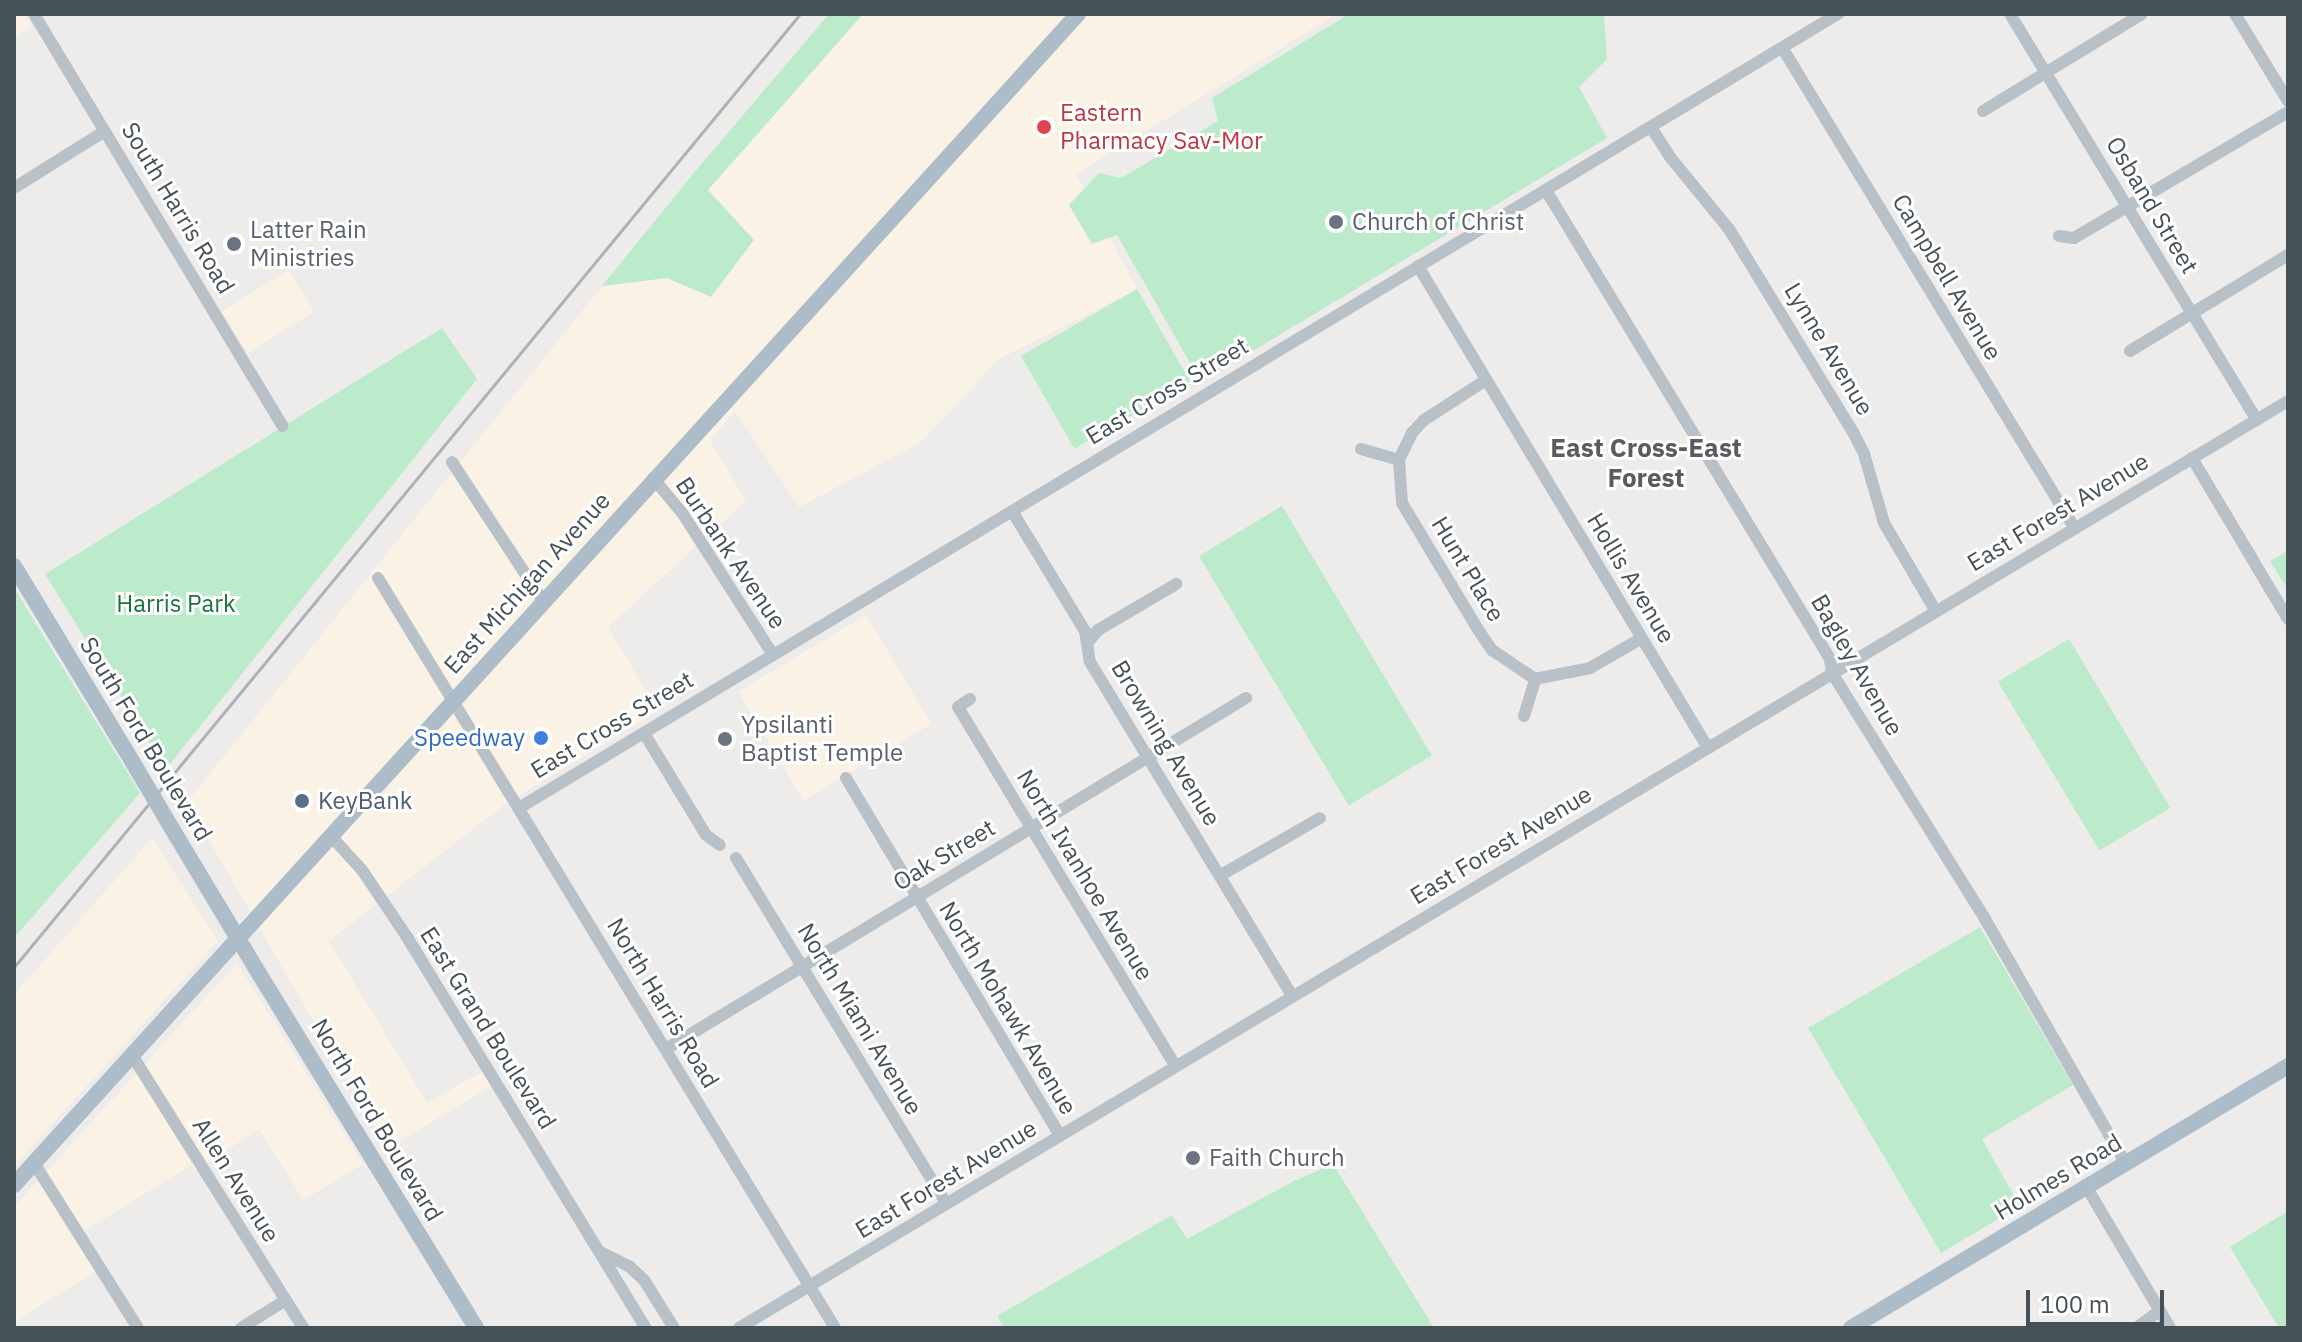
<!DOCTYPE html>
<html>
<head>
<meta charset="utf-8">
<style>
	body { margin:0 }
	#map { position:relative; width:2302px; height:1342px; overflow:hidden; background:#eeebeb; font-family:"IBM Plex Sans",sans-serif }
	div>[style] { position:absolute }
	.commercial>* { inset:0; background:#faf2e4; transform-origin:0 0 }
	.green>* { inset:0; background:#bbebcb; transform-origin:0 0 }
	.minor>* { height:12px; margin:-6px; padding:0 6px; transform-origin:6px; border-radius:6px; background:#b7c1c7 }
	.major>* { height:16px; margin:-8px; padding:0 8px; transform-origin:8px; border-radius:8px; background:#acbcc9 }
	.rail>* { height:3px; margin:-1.5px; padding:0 1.5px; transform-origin:1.5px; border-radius:1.5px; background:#aeb1b6 }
	.major-bridge>* { height:16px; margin:-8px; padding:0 8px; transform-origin:8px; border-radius:8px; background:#acbcc9 }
	.dots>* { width:22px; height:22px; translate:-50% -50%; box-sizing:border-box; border:4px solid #fff; border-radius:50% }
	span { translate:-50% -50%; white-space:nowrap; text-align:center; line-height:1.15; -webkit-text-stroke:6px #fff; paint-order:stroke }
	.health-label { font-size:24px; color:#be3a42 }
	.left { translate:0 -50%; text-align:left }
	.street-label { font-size:24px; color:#455057 }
	.worship-label { font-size:24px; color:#5b616d }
	.park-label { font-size:24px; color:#1b7343 }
	.shop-label { font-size:24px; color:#366cbe }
	.right { translate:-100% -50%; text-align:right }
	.service-label { font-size:24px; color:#4e5e75 }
	.neighbourhood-label { font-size:26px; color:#595c60; font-weight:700 }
	.frame { position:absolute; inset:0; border:16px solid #455057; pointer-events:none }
	.scale { position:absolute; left:2026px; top:1290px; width:138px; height:36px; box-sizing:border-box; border:4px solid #455057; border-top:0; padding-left:10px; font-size:24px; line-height:28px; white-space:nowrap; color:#455057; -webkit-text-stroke:6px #fff; paint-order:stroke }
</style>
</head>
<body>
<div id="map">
	<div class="commercial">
		<i style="clip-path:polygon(14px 14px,24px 14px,31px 26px,14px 37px)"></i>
		<i style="clip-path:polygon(863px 14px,1337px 14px,1076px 174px,1137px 289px,999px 359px,920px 443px,799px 507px,735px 411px,710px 441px,746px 501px,608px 627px,658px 711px,504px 805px,329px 941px,427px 1103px,483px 1071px,492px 1086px,387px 1149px,187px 802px,602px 286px,667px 278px,708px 190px)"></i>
		<i style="left:288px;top:270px;width:49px;height:78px;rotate:58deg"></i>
		<i style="left:866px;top:615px;width:127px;height:149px;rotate:59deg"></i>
		<i style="clip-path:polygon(152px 838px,218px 941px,14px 1166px,14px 995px)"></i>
		<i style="clip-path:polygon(237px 963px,363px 1164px,303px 1200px,259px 1129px,196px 1170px,192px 1165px,84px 1231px,104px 1266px,14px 1322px,14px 1207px)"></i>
	</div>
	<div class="green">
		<i style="clip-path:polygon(829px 14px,863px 14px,708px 190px,754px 240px,711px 297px,667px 278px,602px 286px,693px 174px)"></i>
		<i style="clip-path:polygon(1349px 14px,1610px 14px,1604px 17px,1607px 59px,1579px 87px,1607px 138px,1201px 382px,1117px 235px,1092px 244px,1069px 205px,1099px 173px,1121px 178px,1218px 121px,1212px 98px)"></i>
		<i style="left:1137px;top:289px;width:107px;height:134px;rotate:60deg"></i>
		<i style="clip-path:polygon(442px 328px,477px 379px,166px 769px,45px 574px)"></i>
		<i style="left:1282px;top:506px;width:291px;height:97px;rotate:59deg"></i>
		<i style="clip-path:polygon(2288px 551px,2288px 590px,2270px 561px)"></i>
		<i style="clip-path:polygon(14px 588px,140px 793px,14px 938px)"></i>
		<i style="left:2069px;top:639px;width:197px;height:83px;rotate:59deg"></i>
		<i style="clip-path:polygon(1980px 927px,2073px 1085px,1982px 1139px,2020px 1206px,1941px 1253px,1808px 1028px)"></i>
		<i style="clip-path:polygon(1333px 1164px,1434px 1328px,1004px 1328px,997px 1316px,1172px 1215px,1187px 1239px,1292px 1182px)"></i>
		<i style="clip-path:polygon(2288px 1211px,2288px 1328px,2279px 1328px,2230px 1247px)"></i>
	</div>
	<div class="minor">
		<i style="left:34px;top:14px;width:481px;rotate:58.9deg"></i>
		<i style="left:2010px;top:14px;width:475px;rotate:58.7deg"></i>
		<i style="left:2235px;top:14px;width:102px;rotate:58.7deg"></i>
		<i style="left:1783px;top:49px;width:560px;rotate:58.67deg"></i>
		<i style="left:1983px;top:111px;width:186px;rotate:-31.4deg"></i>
		<i style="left:1652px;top:129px;width:33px;rotate:57deg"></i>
		<i style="left:1670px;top:157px;width:93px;rotate:50.7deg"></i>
		<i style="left:1729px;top:229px;width:238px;rotate:58.6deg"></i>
		<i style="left:1853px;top:432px;width:25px;rotate:63deg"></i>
		<i style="left:1864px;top:454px;width:72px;rotate:73.8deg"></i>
		<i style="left:1884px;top:523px;width:101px;rotate:59.6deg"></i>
		<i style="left:14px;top:188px;width:107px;rotate:-32.1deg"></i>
		<i style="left:1547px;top:192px;width:546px;rotate:58.78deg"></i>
		<i style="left:1830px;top:659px;width:14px;rotate:82deg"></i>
		<i style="left:1832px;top:673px;width:290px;rotate:58.1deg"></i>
		<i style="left:1985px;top:919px;width:283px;rotate:60.1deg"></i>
		<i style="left:2059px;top:236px;width:15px;rotate:8deg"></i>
		<i style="left:2074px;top:238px;width:248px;rotate:-30.5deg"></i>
		<i style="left:1418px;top:266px;width:563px;rotate:58.97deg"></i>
		<i style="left:2130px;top:351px;width:185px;rotate:-31.3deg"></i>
		<i style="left:1486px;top:380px;width:74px;rotate:147.2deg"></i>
		<i style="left:1424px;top:420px;width:18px;rotate:133deg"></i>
		<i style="left:1412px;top:433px;width:30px;rotate:116deg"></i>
		<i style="left:1399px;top:460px;width:43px;rotate:86deg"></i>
		<i style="left:1402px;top:503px;width:146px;rotate:59deg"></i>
		<i style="left:1477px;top:628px;width:27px;rotate:56deg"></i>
		<i style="left:1492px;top:650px;width:52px;rotate:34deg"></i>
		<i style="left:1535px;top:679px;width:56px;rotate:-11.3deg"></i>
		<i style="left:1590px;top:668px;width:60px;rotate:-30deg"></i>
		<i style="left:1361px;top:449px;width:40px;rotate:16deg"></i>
		<i style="left:2192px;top:458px;width:187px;rotate:59.2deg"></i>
		<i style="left:452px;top:462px;width:166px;rotate:56.8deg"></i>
		<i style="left:653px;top:478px;width:47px;rotate:50.2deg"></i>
		<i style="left:683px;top:514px;width:165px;rotate:57.4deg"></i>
		<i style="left:1012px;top:511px;width:140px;rotate:58.7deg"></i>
		<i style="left:1085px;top:631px;width:31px;rotate:81deg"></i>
		<i style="left:1090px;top:662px;width:389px;rotate:58.8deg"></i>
		<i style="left:378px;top:578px;width:878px;rotate:58.64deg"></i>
		<i style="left:1089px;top:641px;width:14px;rotate:-51deg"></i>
		<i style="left:1098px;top:630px;width:91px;rotate:-30.5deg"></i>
		<i style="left:970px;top:699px;width:14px;rotate:146deg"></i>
		<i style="left:958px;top:707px;width:419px;rotate:58.8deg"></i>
		<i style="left:1524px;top:716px;width:39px;rotate:-73deg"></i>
		<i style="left:644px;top:733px;width:119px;rotate:58.7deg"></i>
		<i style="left:706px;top:835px;width:17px;rotate:36deg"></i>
		<i style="left:846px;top:778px;width:417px;rotate:59.1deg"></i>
		<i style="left:519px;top:808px;width:1540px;rotate:-31.05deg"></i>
		<i style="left:330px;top:835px;width:47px;rotate:47.6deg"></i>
		<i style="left:362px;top:870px;width:81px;rotate:56.1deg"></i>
		<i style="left:407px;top:937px;width:458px;rotate:58.6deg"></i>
		<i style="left:736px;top:858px;width:404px;rotate:58.7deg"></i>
		<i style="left:1221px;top:875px;width:114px;rotate:-29.9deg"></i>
		<i style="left:666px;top:1049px;width:678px;rotate:-31.18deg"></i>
		<i style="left:132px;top:1055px;width:322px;rotate:57.9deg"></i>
		<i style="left:34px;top:1163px;width:195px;rotate:57.8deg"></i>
		<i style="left:2087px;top:1188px;width:163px;rotate:59.3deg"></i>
		<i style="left:600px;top:1252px;width:32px;rotate:26deg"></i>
		<i style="left:629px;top:1266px;width:21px;rotate:43deg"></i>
		<i style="left:644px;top:1280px;width:57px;rotate:58deg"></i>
		<i style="left:241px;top:1328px;width:53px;rotate:-31.9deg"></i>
		<i style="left:739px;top:1328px;width:1805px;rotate:-30.9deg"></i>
		<i style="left:2136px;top:1328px;width:29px;rotate:-36deg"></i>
	</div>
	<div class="major">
		<i style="left:14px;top:566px;width:228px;rotate:58.8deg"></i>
		<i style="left:177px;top:837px;width:117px;rotate:59deg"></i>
		<i style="left:255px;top:967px;width:423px;rotate:58.5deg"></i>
		<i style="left:14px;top:1185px;width:1582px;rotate:-47.74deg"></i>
		<i style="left:1851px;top:1328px;width:510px;rotate:-30.94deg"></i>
	</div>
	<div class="rail">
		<i style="left:14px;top:967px;width:1235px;rotate:-50.49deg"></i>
	</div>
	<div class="major-bridge">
		<i style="left:132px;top:761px;width:88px;rotate:59.4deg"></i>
		<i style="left:237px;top:937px;width:35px;rotate:59deg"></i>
	</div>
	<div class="dots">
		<i style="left:1044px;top:127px;background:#e0444e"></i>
		<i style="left:1336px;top:222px;background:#6b7280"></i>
		<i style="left:234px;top:244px;background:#6b7280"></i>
		<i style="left:541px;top:738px;background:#3f7fe0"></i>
		<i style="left:725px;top:739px;background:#6b7280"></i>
		<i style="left:302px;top:801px;background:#5c6f8a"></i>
		<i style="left:1193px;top:1158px;background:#6b7280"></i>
	</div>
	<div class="health-label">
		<span class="left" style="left:1060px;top:127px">Eastern<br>Pharmacy Sav-Mor</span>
	</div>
	<div class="street-label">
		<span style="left:2152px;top:205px;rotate:59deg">Osband Street</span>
		<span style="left:178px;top:208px;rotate:59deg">South Harris Road</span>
		<span style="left:1947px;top:277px;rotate:59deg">Campbell Avenue</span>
		<span style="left:1829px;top:349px;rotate:59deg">Lynne Avenue</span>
		<span style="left:1167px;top:391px;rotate:-31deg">East Cross Street</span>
		<span style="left:2058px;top:512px;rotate:-31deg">East Forest Avenue</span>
		<span style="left:731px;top:553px;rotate:56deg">Burbank Avenue</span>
		<span style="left:1468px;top:569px;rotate:59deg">Hunt Place</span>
		<span style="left:1631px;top:578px;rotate:59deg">Hollis Avenue</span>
		<span style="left:527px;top:583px;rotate:-48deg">East Michigan Avenue</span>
		<span style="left:1857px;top:665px;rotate:60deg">Bagley Avenue</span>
		<span style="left:612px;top:725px;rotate:-31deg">East Cross Street</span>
		<span style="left:146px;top:739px;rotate:59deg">South Ford Boulevard</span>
		<span style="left:1166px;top:743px;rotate:59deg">Browning Avenue</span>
		<span style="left:1501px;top:845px;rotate:-31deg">East Forest Avenue</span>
		<span style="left:944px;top:855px;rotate:-31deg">Oak Street</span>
		<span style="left:1085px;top:875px;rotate:59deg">North Ivanhoe Avenue</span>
		<span style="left:663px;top:1003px;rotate:59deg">North Harris Road</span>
		<span style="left:1008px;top:1008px;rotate:59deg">North Mohawk Avenue</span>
		<span style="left:860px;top:1019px;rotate:59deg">North Miami Avenue</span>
		<span style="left:488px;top:1028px;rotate:58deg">East Grand Boulevard</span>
		<span style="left:377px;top:1120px;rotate:59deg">North Ford Boulevard</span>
		<span style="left:2058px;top:1177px;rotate:-31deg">Holmes Road</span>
		<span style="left:946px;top:1179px;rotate:-31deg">East Forest Avenue</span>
		<span style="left:236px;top:1180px;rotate:58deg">Allen Avenue</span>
	</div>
	<div class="worship-label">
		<span class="left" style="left:1352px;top:222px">Church of Christ</span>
		<span class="left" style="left:250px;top:244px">Latter Rain<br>Ministries</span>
		<span class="left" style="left:741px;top:739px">Ypsilanti<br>Baptist Temple</span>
		<span class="left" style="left:1209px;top:1158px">Faith Church</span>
	</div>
	<div class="park-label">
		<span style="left:176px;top:604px">Harris Park</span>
	</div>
	<div class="shop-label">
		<span class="right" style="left:525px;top:738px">Speedway</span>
	</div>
	<div class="service-label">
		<span class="left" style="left:318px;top:801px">KeyBank</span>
	</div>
	<div class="neighbourhood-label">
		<span style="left:1646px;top:463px">East Cross-East<br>Forest</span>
	</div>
	<div class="frame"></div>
	<div class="scale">100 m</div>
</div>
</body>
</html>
